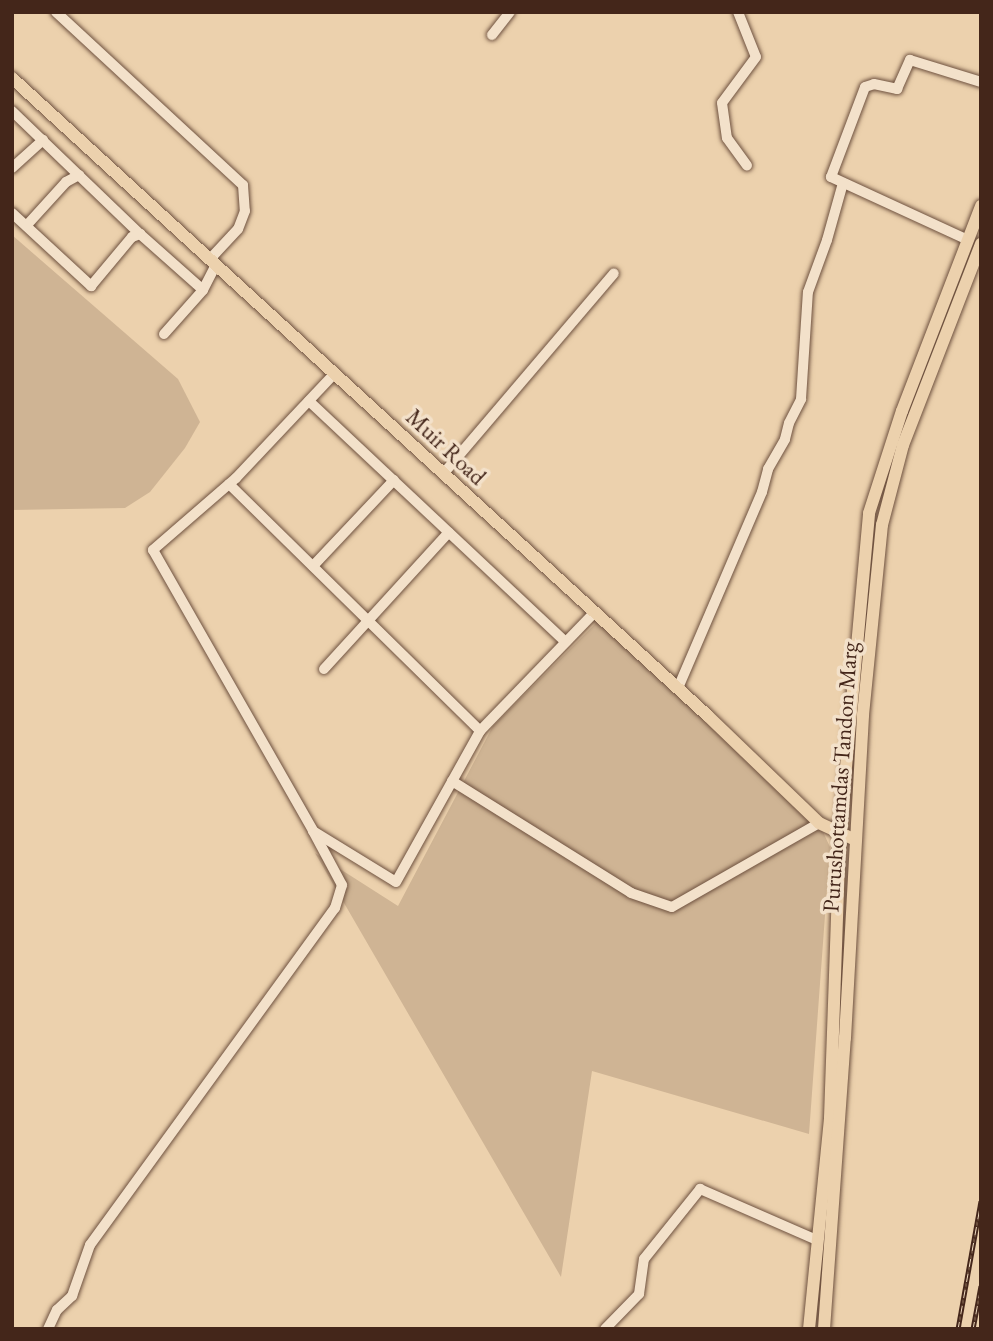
<!DOCTYPE html>
<html>
<head>
<meta charset="utf-8">
<style>
	body { margin:0 }
	#map { position:relative; width:993px; height:1341px; overflow:hidden; background:#ecd1ad; font-family:"EB Garamond",serif }
	div>[style] { position:absolute }
	.green>* { inset:0; background:#cfb494 }
	.roads { filter:drop-shadow(0 0 2px #6e513f) drop-shadow(0 0 2px #6e513f) }
	.minor>* { height:10px; margin:-5px; padding:0 5px; transform-origin:5px; border-radius:5px; background:#f3e1ca }
	.major>* { height:12px; margin:-6px; padding:0 6px; transform-origin:6px; border-radius:6px; background:#ecd1ad }
	.rail>* { height:5px; margin-top:-2.5px; transform-origin:0; background:repeating-linear-gradient(90deg,#f3e1ca 0 8px,#44261a 0 16px); box-sizing:border-box; border-block:2px solid #44261a }
	span { translate:-50% -50%; white-space:nowrap; text-align:center; line-height:1.15; -webkit-text-stroke:7px #f3e1ca; paint-order:stroke }
	.street-label { font-size:23px; color:#44261a }
	.frame { position:absolute; inset:0; border:14px solid #44261a; pointer-events:none }
</style>
</head>
<body>
<div id="map">
	<div class="green">
		<i style="clip-path:polygon(12px 235px,178px 379px,200px 422px,185px 448px,150px 492px,125px 508px,12px 510px)"></i>
		<i style="clip-path:polygon(597px 622px,819px 823px,830px 847px,809px 1134px,592px 1071px,561px 1277px,315px 853px,398px 906px,493px 726px)"></i>
	</div>
	<div class="roads">
		<div class="minor">
			<i style="left:56px;top:12px;width:255px;rotate:42.8deg"></i>
			<i style="left:243px;top:185px;width:26px;rotate:86deg"></i>
			<i style="left:245px;top:211px;width:19px;rotate:111deg"></i>
			<i style="left:238px;top:229px;width:41px;rotate:133deg"></i>
			<i style="left:738px;top:12px;width:48px;rotate:68.2deg"></i>
			<i style="left:756px;top:57px;width:57px;rotate:126.5deg"></i>
			<i style="left:722px;top:103px;width:35px;rotate:82deg"></i>
			<i style="left:727px;top:138px;width:34px;rotate:54deg"></i>
			<i style="left:492px;top:35px;width:29px;rotate:-52deg"></i>
			<i style="left:12px;top:111px;width:178px;rotate:43.9deg"></i>
			<i style="left:140px;top:234px;width:84px;rotate:41.6deg"></i>
			<i style="left:12px;top:168px;width:42px;rotate:-42.1deg"></i>
			<i style="left:12px;top:213px;width:108px;rotate:42.7deg"></i>
			<i style="left:91px;top:286px;width:64px;rotate:-50.1deg"></i>
			<i style="left:132px;top:237px;width:9px;rotate:-21deg"></i>
			<i style="left:27px;top:225px;width:58px;rotate:-47.8deg"></i>
			<i style="left:66px;top:182px;width:15px;rotate:-28deg"></i>
			<i style="left:968px;top:240px;width:151px;rotate:-155.3deg"></i>
			<i style="left:831px;top:177px;width:96px;rotate:-69.3deg"></i>
			<i style="left:865px;top:87px;width:9px;rotate:-18deg"></i>
			<i style="left:874px;top:84px;width:24px;rotate:12deg"></i>
			<i style="left:897px;top:89px;width:32px;rotate:-66deg"></i>
			<i style="left:910px;top:60px;width:74px;rotate:17.2deg"></i>
			<i style="left:164px;top:334px;width:59px;rotate:-48.4deg"></i>
			<i style="left:203px;top:290px;width:29px;rotate:-63deg"></i>
			<i style="left:335px;top:373px;width:144px;rotate:133.3deg"></i>
			<i style="left:236px;top:478px;width:110px;rotate:139.1deg"></i>
			<i style="left:153px;top:550px;width:323px;rotate:60.3deg"></i>
			<i style="left:313px;top:831px;width:97px;rotate:31.6deg"></i>
			<i style="left:396px;top:882px;width:173px;rotate:-60.9deg"></i>
			<i style="left:480px;top:731px;width:165px;rotate:-46deg"></i>
			<i style="left:309px;top:401px;width:352px;rotate:43.2deg"></i>
			<i style="left:444px;top:473px;width:262px;rotate:-49.6deg"></i>
			<i style="left:229px;top:484px;width:352px;rotate:44.5deg"></i>
			<i style="left:313px;top:566px;width:118px;rotate:-46.7deg"></i>
			<i style="left:324px;top:669px;width:185px;rotate:-47.6deg"></i>
			<i style="left:678px;top:688px;width:213px;rotate:-66.8deg"></i>
			<i style="left:762px;top:492px;width:24px;rotate:-75deg"></i>
			<i style="left:768px;top:469px;width:34px;rotate:-60deg"></i>
			<i style="left:785px;top:439px;width:16px;rotate:-76deg"></i>
			<i style="left:789px;top:423px;width:27px;rotate:-63deg"></i>
			<i style="left:801px;top:399px;width:107px;rotate:-86.3deg"></i>
			<i style="left:808px;top:292px;width:55px;rotate:-69.9deg"></i>
			<i style="left:827px;top:240px;width:59px;rotate:-74.3deg"></i>
			<i style="left:452px;top:781px;width:211px;rotate:32deg"></i>
			<i style="left:631px;top:893px;width:43px;rotate:18.9deg"></i>
			<i style="left:672px;top:907px;width:169px;rotate:-29.7deg"></i>
			<i style="left:48px;top:1329px;width:21px;rotate:-65deg"></i>
			<i style="left:57px;top:1310px;width:21px;rotate:-43deg"></i>
			<i style="left:72px;top:1296px;width:54px;rotate:-70.6deg"></i>
			<i style="left:90px;top:1245px;width:417px;rotate:-54deg"></i>
			<i style="left:335px;top:908px;width:24px;rotate:-73deg"></i>
			<i style="left:342px;top:885px;width:61px;rotate:-118.2deg"></i>
			<i style="left:605px;top:1329px;width:49px;rotate:-45.8deg"></i>
			<i style="left:639px;top:1294px;width:35px;rotate:-82deg"></i>
			<i style="left:644px;top:1259px;width:90px;rotate:-51.3deg"></i>
			<i style="left:700px;top:1189px;width:128px;rotate:23.6deg"></i>
		</div>
		<div class="major">
			<i style="left:12px;top:78px;width:944px;rotate:42.51deg"></i>
			<i style="left:708px;top:716px;width:154px;rotate:43.9deg"></i>
			<i style="left:819px;top:823px;width:40px;rotate:25deg"></i>
			<i style="left:809px;top:1329px;width:212px;rotate:-84.3deg"></i>
			<i style="left:830px;top:1118px;width:285px;rotate:-88deg"></i>
			<i style="left:840px;top:833px;width:321px;rotate:-84.8deg"></i>
			<i style="left:869px;top:513px;width:107px;rotate:-72.1deg"></i>
			<i style="left:902px;top:411px;width:220px;rotate:-68.9deg"></i>
			<i style="left:824px;top:1329px;width:292px;rotate:-85.9deg"></i>
			<i style="left:845px;top:1038px;width:324px;rotate:-86.8deg"></i>
			<i style="left:863px;top:715px;width:191px;rotate:-84.3deg"></i>
			<i style="left:882px;top:525px;width:83px;rotate:-75.3deg"></i>
			<i style="left:903px;top:445px;width:216px;rotate:-68.8deg"></i>
		</div>
	</div>
	<div class="rail">
		<i style="left:958px;top:1329px;width:130px;rotate:-79.8deg"></i>
		<i style="left:973px;top:1329px;width:44px;rotate:-79.5deg"></i>
	</div>
	<div class="street-label">
		<span style="left:446px;top:447px;rotate:43deg">Muir Road</span>
		<span style="left:840px;top:777px;rotate:-86deg">Purushottamdas Tandon Marg</span>
	</div>
	<div class="frame"></div>
</div>
</body>
</html>
